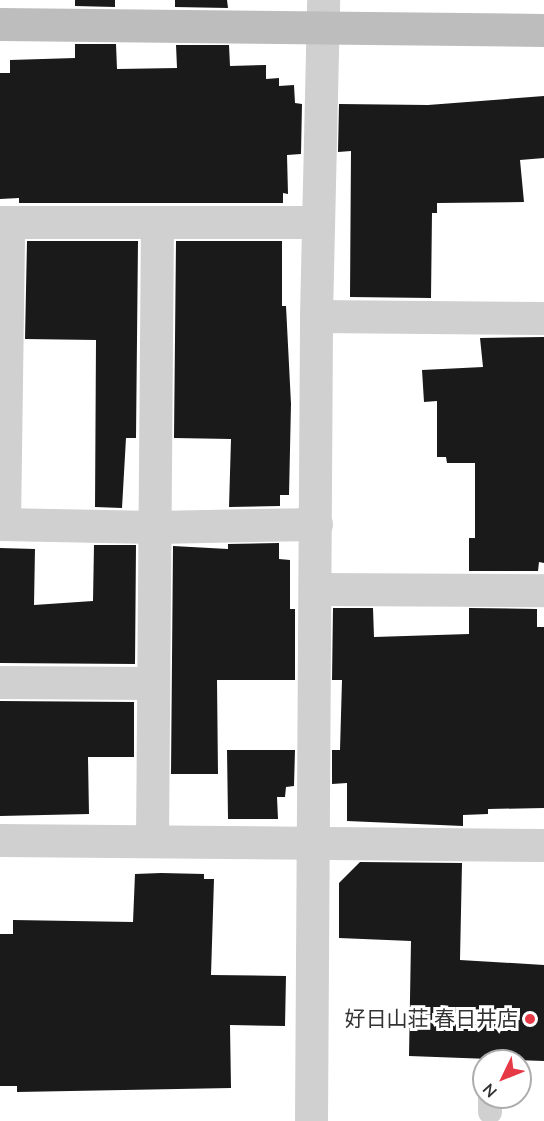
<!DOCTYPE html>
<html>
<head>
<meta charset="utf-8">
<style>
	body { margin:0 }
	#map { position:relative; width:544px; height:1121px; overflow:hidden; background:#fff; font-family:"Nunito Sans","Noto Sans JP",sans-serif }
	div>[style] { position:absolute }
	.building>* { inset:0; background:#1a1a1a }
	.lane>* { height:24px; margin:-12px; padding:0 12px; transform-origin:12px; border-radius:12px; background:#d0d0d0 }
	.street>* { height:33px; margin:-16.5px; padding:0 16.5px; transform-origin:16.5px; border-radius:16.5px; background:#d0d0d0 }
	.secondary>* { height:33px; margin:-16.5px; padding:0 16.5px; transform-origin:16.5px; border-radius:16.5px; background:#bdbdbd }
	.dots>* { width:16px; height:16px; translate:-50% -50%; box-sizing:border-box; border:3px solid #fff; border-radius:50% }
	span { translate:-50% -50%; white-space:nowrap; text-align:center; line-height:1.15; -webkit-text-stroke:6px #fff; paint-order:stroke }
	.poi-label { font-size:21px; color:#333 }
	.right { translate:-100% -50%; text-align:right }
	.north { position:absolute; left:472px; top:1049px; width:60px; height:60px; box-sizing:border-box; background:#fff; border:2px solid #adadad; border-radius:50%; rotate:227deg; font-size:16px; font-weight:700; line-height:24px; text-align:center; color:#333 }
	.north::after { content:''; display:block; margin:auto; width:21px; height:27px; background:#e63946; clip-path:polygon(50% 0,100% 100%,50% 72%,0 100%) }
</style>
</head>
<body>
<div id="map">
	<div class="building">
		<i style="clip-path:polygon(75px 0,115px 0,115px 7px,75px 6px)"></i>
		<i style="clip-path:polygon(175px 0,227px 0,228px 8px,175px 7px)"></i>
		<i style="clip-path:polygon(75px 44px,116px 44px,117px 69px,177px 68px,176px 45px,229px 45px,230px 66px,266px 65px,266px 79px,279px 78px,279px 86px,294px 85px,295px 103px,302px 104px,301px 154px,287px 155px,288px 194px,283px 193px,283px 203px,19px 203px,19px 198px,0 199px,0 73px,10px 73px,10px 60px,75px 58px)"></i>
		<i style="clip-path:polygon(544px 96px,544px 158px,520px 160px,524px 202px,437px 203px,437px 213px,432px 213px,431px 298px,350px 297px,351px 151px,338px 152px,339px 104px,428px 105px)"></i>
		<i style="clip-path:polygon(27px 241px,138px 241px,136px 438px,126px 438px,122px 508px,95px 507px,96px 340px,25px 339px)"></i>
		<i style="clip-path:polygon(176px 241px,282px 241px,282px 306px,286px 306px,291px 404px,289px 495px,280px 495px,280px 506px,229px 507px,231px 439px,174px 438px)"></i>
		<i style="clip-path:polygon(544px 337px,544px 563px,539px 562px,538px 571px,469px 571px,469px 538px,475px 538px,475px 463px,447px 463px,446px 457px,437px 457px,437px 401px,424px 402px,422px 370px,483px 367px,480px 338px)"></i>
		<i style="clip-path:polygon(279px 543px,279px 559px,290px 560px,290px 609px,295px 609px,295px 680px,217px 680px,218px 774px,171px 774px,173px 546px,228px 549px,228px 544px)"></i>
		<i style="clip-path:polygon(94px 545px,136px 545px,135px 664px,0 663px,0 548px,35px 549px,34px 605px,93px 601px)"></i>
		<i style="clip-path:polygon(333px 608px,373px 608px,374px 637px,469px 634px,469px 608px,537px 609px,537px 627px,544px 627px,544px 808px,488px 809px,488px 814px,463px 815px,463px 826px,347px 821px,347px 783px,332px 784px,332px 750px,340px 750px,342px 680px,332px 680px)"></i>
		<i style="clip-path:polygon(0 701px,134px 702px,134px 757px,88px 757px,89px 814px,0 816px)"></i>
		<i style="clip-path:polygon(227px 750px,295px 750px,294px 786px,286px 787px,285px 797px,277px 797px,278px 819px,228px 819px)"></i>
		<i style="clip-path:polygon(360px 862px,462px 863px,460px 960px,544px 965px,544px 1061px,409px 1056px,411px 941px,339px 938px,339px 883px)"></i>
		<i style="clip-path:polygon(161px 873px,204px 874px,204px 879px,214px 879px,211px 975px,286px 976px,285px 1026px,230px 1025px,231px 1088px,17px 1092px,17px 1086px,0 1086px,0 934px,13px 934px,13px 920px,133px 922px,135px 874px)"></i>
	</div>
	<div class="lane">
		<i style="left:490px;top:1097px;width:15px;rotate:90deg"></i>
	</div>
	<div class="street">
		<i style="left:0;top:222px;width:317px"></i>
		<i style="left:316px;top:316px;width:228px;rotate:0.5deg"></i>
		<i style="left:0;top:524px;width:155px;rotate:1.1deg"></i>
		<i style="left:155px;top:527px;width:161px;rotate:-1.1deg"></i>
		<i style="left:4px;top:524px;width:302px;rotate:-89.2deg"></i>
		<i style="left:317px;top:589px;width:227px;rotate:0.3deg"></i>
		<i style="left:0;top:682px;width:153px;rotate:0.4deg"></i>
		<i style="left:0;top:840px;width:544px;rotate:0.53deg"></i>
		<i style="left:152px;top:841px;width:619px;rotate:-89.54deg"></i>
		<i style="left:311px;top:1121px;width:805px;rotate:-89.64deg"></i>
		<i style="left:316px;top:316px;width:316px;rotate:-88.7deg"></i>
	</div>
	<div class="secondary">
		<i style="left:0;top:24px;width:544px;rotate:0.63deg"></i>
	</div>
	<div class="dots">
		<i style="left:530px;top:1019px;background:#e63946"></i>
	</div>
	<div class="poi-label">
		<span class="right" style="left:518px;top:1019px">好日山荘 春日井店</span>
	</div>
	<div class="north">N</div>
</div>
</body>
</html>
